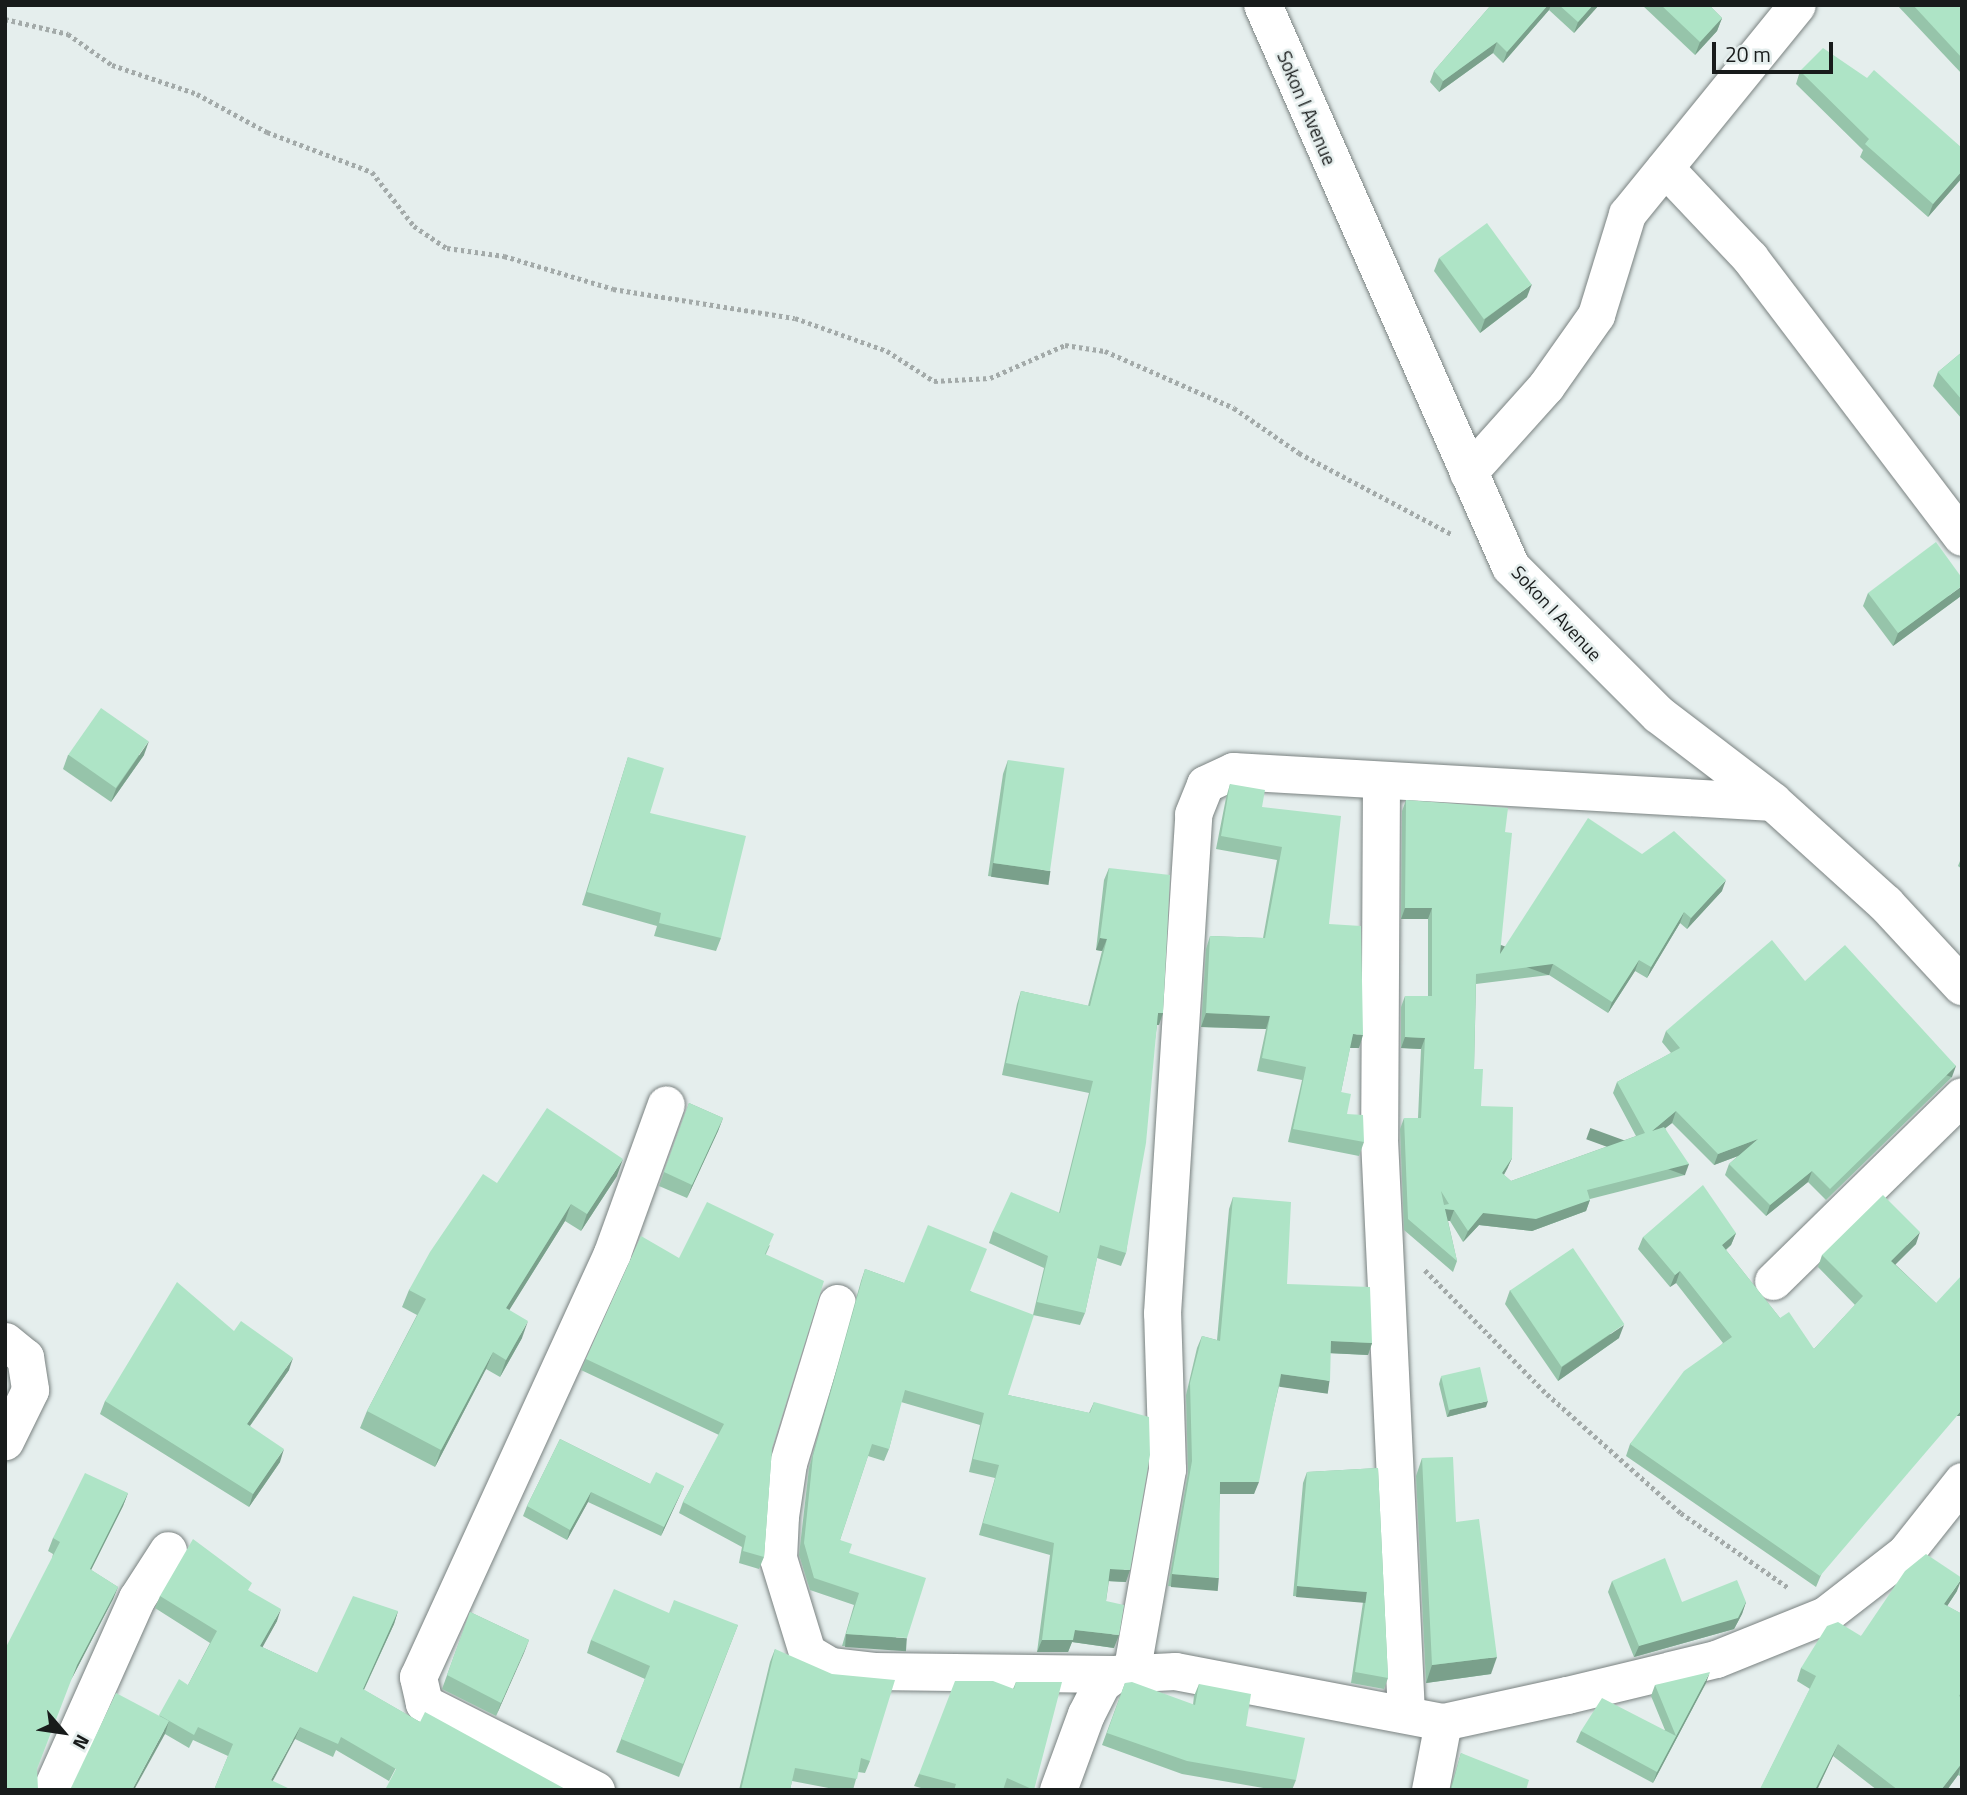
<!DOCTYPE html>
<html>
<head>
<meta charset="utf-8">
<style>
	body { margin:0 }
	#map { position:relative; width:1967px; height:1795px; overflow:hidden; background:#e5eeed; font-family:"Titillium Web",sans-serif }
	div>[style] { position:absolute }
	.path>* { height:4.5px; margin-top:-2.25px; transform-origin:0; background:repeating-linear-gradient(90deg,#a3aaa9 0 3.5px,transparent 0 7px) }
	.roads { filter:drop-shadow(0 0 2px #7a8281) drop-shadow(0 0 2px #7a8281) }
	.minor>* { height:37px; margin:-18.5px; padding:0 18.5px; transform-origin:18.5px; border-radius:18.5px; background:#fff }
	.tertiary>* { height:38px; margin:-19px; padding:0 19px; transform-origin:19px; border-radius:19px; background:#fff }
	.wall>* { inset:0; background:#96c4aa }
	.shaded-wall>* { inset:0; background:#7aa08b; transform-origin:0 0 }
	.building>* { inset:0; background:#aee4c6; transform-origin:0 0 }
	span { translate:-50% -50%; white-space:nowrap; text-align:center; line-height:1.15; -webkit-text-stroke:5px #e5eeed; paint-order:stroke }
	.street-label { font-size:19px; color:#181b1b }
	.frame { position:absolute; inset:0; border:7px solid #181b1b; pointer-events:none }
	.north { position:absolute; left:28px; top:1697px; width:70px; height:70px; -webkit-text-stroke:5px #e5eeed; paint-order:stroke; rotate:119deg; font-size:19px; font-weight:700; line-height:28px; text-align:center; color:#181b1b }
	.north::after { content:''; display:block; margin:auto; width:24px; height:32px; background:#181b1b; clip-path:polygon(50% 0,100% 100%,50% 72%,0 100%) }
	.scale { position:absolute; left:1712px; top:42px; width:121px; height:32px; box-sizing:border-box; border:4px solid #181b1b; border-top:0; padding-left:9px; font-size:21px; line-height:24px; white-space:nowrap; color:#181b1b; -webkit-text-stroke:5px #e5eeed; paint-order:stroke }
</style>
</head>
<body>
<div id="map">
	<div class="path">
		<i style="left:5px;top:19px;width:65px;rotate:13.4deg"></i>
		<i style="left:68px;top:34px;width:54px;rotate:35.2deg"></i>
		<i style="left:112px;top:65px;width:90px;rotate:18.8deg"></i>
		<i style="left:197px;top:94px;width:80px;rotate:28.5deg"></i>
		<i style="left:267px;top:132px;width:112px;rotate:20.9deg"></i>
		<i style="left:372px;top:172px;width:68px;rotate:52.1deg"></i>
		<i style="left:414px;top:226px;width:40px;rotate:34deg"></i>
		<i style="left:447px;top:248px;width:58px;rotate:8deg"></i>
		<i style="left:504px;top:256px;width:114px;rotate:16.8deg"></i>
		<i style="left:613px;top:289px;width:184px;rotate:9.1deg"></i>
		<i style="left:795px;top:318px;width:98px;rotate:19.7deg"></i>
		<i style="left:887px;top:351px;width:56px;rotate:32.6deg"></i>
		<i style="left:934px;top:381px;width:56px;rotate:-3.1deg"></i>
		<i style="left:990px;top:378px;width:82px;rotate:-23.7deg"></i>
		<i style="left:1065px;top:345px;width:40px;rotate:8.5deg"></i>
		<i style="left:1105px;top:351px;width:141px;rotate:23.8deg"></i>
		<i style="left:1234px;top:408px;width:79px;rotate:34.7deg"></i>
		<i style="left:1299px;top:453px;width:174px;rotate:28deg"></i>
		<i style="left:1425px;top:1270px;width:174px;rotate:45.5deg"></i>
		<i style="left:1547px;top:1394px;width:179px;rotate:41.6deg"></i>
		<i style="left:1681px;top:1513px;width:131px;rotate:34.8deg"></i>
	</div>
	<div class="roads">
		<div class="minor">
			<i style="left:1665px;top:168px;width:124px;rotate:46.6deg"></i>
			<i style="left:1750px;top:258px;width:350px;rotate:52.8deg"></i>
			<i style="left:1468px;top:473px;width:117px;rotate:-48.1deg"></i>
			<i style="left:1546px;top:386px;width:87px;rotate:-54.8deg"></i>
			<i style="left:1596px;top:315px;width:106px;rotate:-72.9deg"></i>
			<i style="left:1627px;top:214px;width:269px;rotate:-50.9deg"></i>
			<i style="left:1381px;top:781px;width:358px;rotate:90.3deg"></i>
			<i style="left:1379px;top:1139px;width:575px;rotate:87.31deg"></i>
			<i style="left:1773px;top:1281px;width:264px;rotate:-44.4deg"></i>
			<i style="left:837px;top:1303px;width:167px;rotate:107deg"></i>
			<i style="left:788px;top:1463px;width:54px;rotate:98.6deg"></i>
			<i style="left:780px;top:1516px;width:42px;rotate:92.7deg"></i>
			<i style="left:778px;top:1558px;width:98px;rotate:72.9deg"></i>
			<i style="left:807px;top:1652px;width:27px;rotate:31deg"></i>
			<i style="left:830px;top:1666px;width:44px;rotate:6.5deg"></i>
			<i style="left:874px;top:1671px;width:241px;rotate:0.7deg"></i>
			<i style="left:5px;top:1341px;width:26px;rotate:39deg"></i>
			<i style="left:25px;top:1357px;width:33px;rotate:81deg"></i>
			<i style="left:30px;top:1390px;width:57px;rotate:116.1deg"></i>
			<i style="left:1132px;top:1668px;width:202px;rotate:-80deg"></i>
			<i style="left:1167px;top:1469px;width:156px;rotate:-91.8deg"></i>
			<i style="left:1162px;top:1313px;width:500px;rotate:-86.4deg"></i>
			<i style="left:1193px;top:814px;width:32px;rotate:-68deg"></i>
			<i style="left:1205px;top:784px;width:31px;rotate:-25deg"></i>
			<i style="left:1233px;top:771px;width:541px;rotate:3.29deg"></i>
			<i style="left:51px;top:1790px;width:210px;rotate:-65.9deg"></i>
			<i style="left:137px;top:1598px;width:57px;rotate:-57.1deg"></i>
			<i style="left:596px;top:1790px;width:193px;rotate:-153.2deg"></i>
			<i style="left:424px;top:1703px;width:27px;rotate:-103deg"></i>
			<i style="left:418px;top:1677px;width:466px;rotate:-65.4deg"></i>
			<i style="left:612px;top:1253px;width:158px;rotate:-70.1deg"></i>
			<i style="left:1058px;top:1790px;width:81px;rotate:-69.8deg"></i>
			<i style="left:1086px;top:1714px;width:35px;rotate:-63deg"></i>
			<i style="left:1102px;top:1683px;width:16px;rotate:-35deg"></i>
			<i style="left:1115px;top:1674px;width:60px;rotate:-2.9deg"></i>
			<i style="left:1175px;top:1671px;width:273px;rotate:10.8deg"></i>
			<i style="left:1443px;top:1722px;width:127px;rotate:-12.3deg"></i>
			<i style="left:1567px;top:1695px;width:153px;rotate:-13.6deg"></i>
			<i style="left:1716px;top:1659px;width:118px;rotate:-22deg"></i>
			<i style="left:1825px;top:1615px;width:101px;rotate:-37.8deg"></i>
			<i style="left:1905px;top:1553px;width:92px;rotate:-51.6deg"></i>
			<i style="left:1430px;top:1790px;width:69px;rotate:-79.2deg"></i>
		</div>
		<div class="tertiary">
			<i style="left:1263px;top:5px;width:614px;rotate:66.19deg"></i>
			<i style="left:1511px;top:567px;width:209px;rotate:45deg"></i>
			<i style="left:1659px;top:715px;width:143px;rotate:37.3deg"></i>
			<i style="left:1773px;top:802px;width:152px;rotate:42.1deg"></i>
			<i style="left:1886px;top:904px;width:112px;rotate:47.2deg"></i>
		</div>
	</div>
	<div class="wall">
		<i style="clip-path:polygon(1491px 5px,1599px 5px,1574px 33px,1549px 10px,1503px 63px,1493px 53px,1439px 92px,1430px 82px,1434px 71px)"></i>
		<i style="clip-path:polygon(1642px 5px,1709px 5px,1722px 18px,1717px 31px,1695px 55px)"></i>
		<i style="clip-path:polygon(1897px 5px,1962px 5px,1962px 74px)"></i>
		<i style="clip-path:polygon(1800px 71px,1867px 78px,1962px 148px,1962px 178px,1928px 217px,1860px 157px,1863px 150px,1796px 84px)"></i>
		<i style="clip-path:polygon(1439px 258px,1527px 297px,1480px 333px,1434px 271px)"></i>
		<i style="clip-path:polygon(1962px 352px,1962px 419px,1933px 386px,1938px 372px)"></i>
		<i style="clip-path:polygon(1868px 593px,1961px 596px,1893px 646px,1863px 606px)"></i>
		<i style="clip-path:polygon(68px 755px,144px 755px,111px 802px,63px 769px)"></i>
		<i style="clip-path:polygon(628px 757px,650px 813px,721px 938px,716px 951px,654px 936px,657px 926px,582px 905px)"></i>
		<i style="clip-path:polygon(1008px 760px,1045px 884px,988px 876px,1003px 774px)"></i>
		<i style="clip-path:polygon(1230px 784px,1262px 807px,1329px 924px,1359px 1048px,1350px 1048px,1341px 1092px,1347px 1114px,1364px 1142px,1359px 1156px,1288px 1142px,1302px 1080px,1257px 1071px,1266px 1029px,1201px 1027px,1206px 949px,1210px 936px,1263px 938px,1277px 860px,1216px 849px,1226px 798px)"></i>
		<i style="clip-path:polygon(1406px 800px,1505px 832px,1500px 954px,1642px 854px,1722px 891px,1687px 929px,1680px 923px,1647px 978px,1635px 971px,1608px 1013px,1549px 975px,1476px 984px,1474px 1069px,1481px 1106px,1512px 1158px,1507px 1169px,1504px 1175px,1511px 1181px,1636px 1136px,1613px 1093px,1617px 1082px,1671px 1053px,1662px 1042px,1666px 1031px,1805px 981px,1952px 1077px,1826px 1200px,1808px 1182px,1766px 1216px,1725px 1175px,1729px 1164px,1738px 1156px,1714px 1165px,1672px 1123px,1665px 1128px,1685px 1175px,1590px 1199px,1586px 1211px,1532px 1231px,1479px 1225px,1463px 1242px,1450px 1221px,1448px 1221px,1457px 1261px,1453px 1272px,1404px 1230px,1400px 1129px,1404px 1118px,1418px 1118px,1421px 1049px,1401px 1048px,1401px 1007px,1405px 996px,1428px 996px,1428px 919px,1401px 919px,1402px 811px)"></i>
		<i style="clip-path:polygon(1962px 856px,1962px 869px,1958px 866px)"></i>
		<i style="clip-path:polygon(1109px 868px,1159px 1025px,1157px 1025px,1126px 1253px,1121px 1266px,1097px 1258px,1085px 1313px,1080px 1325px,1033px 1315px,1044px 1268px,989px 1243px,993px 1231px,1059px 1213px,1089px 1093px,1002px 1075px,1017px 1004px,1021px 991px,1088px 1006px,1102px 951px,1096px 950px,1104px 880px)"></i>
		<i style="clip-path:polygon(689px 1103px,723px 1118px,718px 1131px,687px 1198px,659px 1186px)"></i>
		<i style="clip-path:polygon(617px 1176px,581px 1231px,565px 1221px,509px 1310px,522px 1338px,500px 1377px,486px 1369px,435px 1467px,360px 1428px,367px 1411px,417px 1315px,402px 1307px,409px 1290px,497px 1183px)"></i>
		<i style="clip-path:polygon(1233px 1197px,1287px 1284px,1372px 1343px,1368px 1355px,1330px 1353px,1325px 1393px,1279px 1386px,1254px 1494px,1220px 1494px,1215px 1590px,1168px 1586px,1188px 1473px,1186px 1395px,1197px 1348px,1202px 1336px,1217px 1340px,1229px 1209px)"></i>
		<i style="clip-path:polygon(1736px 1233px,1731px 1245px,1726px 1250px,1780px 1318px,1814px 1349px,1855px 1305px,1818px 1267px,1822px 1255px,1916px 1244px,1895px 1264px,1936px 1303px,1816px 1587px,1626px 1456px,1630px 1444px,1723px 1343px,1676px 1283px,1670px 1287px,1638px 1249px,1643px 1237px)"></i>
		<i style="clip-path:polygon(770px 1245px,766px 1254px,772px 1448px,764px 1557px,759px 1569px,739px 1563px,742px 1547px,679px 1513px,683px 1502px,719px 1435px,581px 1370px,586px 1359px)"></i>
		<i style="clip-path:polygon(865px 1269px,904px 1283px,971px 1291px,1008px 1395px,1089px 1413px,1094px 1402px,1126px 1582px,1109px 1581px,1106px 1601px,1114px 1648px,1072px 1642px,1068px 1652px,1037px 1652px,1050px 1555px,979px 1535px,995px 1478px,969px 1472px,980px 1425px,901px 1402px,889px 1449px,884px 1461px,868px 1456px,840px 1540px,849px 1553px,903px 1650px,842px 1646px,854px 1605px,810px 1590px,799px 1555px,809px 1468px,861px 1281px)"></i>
		<i style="clip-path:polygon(1510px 1290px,1619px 1338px,1558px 1381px,1505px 1304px)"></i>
		<i style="clip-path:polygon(234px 1331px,289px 1370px,250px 1426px,280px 1462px,249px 1507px,100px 1414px,105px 1401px)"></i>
		<i style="clip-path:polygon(1441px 1377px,1486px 1407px,1447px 1417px,1439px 1384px)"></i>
		<i style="clip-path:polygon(560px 1439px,650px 1484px,684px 1486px,661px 1536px,588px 1502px,567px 1540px,523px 1516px,527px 1506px)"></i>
		<i style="clip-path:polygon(1422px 1458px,1456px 1522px,1491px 1674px,1426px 1683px,1416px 1476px)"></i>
		<i style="clip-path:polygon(1378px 1468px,1388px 1678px,1384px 1689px,1351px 1683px,1363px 1602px,1293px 1596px,1303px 1483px,1307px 1472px)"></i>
		<i style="clip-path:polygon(128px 1493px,123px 1506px,91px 1570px,118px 1587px,113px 1599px,72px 1678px,5px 1790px,53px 1554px,48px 1551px,53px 1538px)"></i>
		<i style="clip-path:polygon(1612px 1581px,1682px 1602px,1746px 1602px,1742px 1614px,1734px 1629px,1634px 1657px,1608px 1592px)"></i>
		<i style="clip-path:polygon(249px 1591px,277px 1621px,262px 1647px,317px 1673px,398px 1611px,394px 1624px,364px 1690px,420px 1722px,389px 1781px,336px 1750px,333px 1757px,295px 1739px,214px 1790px,228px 1756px,193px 1740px,189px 1748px,165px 1734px,159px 1716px,188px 1685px,210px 1643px,155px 1608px,160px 1596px)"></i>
		<i style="clip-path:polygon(1957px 1591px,1947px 1606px,1962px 1614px,1962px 1777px,1958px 1775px,1947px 1790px,1877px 1790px,1833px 1756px,1817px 1790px,1760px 1790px,1810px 1689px,1797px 1681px,1801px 1668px,1861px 1636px)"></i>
		<i style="clip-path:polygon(470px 1612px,529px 1640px,496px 1716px,442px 1689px)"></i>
		<i style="clip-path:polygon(669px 1613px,738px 1625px,679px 1777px,616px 1752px,645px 1679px,587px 1653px,591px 1640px)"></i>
		<i style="clip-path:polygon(775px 1649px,870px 1761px,865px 1773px,858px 1772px,853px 1790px,839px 1790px,792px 1781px,790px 1790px,739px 1790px,770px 1662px)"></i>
		<i style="clip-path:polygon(1016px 1682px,1034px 1790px,928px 1790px,914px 1786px,919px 1774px,1013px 1689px)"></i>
		<i style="clip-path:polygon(1125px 1683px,1193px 1705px,1194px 1696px,1199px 1684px,1246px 1726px,1296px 1780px,1292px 1790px,1275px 1790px,1182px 1774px,1102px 1745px)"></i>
		<i style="clip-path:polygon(1706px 1683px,1653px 1783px,1576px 1742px,1581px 1731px,1665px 1730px,1651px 1696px,1655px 1685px)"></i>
		<i style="clip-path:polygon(1461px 1753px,1526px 1790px,1450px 1790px)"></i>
	</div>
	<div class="shaded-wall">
		<i style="clip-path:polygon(1548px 5px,1551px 5px,1549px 10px,1503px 63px,1507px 52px)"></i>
		<i style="clip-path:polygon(1593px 5px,1599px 5px,1574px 33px,1578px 22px)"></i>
		<i style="clip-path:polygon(1722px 18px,1717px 31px,1695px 55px,1700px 42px)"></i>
		<i style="clip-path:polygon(1497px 42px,1493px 53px,1439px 92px,1443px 81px)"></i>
		<i style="clip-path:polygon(1962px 171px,1962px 178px,1928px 217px,1933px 204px)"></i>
		<i style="clip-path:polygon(1532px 284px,1527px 297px,1480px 333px,1485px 319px)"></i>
		<i style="clip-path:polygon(1962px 586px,1961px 596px,1893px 646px,1898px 633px)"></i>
		<i style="clip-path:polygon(149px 741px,144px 755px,111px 802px,116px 789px)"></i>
		<i style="left:993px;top:863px;width:58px;height:14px;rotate:8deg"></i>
		<i style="clip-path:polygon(1726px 880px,1722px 891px,1687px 929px,1691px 918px)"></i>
		<i style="clip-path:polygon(1405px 908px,1432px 908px,1428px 919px,1401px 919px)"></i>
		<i style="clip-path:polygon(1684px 912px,1680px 923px,1647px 978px,1651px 967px)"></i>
		<i style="clip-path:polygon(1100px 938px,1107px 939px,1102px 951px,1096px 950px)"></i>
		<i style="clip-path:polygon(1639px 960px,1635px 971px,1608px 1013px,1612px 1002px)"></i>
		<i style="left:1553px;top:964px;width:12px;height:78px;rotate:110deg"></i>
		<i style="clip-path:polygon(1158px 1013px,1163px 1013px,1159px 1025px,1154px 1025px)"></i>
		<i style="clip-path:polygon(1206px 1013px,1270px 1016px,1266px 1029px,1201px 1027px)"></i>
		<i style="clip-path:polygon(1353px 1034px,1363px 1035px,1359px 1048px,1349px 1048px)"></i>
		<i style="clip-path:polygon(1405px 1037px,1425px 1038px,1421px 1049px,1401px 1048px)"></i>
		<i style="left:1956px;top:1066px;width:12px;height:176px;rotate:110deg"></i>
		<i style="clip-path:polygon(1676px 1111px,1672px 1123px,1648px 1142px,1652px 1131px)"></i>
		<i style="clip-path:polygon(723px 1118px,718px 1131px,687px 1198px,692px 1185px)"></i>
		<i style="clip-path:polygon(1758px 1139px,1754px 1150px,1714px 1165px,1718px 1154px)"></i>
		<i style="clip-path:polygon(1512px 1158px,1507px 1169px,1498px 1184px,1502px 1173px)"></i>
		<i style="clip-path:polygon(623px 1159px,617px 1176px,581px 1231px,587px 1214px)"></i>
		<i style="left:1689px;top:1164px;width:12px;height:105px;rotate:110deg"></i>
		<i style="clip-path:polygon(1812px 1171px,1808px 1182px,1766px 1216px,1770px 1205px)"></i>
		<i style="clip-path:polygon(1590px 1200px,1586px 1211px,1532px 1231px,1479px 1225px,1463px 1242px,1468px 1231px,1483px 1213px)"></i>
		<i style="clip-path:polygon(571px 1204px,565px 1221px,500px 1325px,506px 1308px)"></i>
		<i style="clip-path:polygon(1445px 1209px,1454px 1210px,1450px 1221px,1441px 1220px)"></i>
		<i style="clip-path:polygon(1920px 1232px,1916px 1244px,1887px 1273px,1891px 1261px)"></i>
		<i style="clip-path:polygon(1736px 1233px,1731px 1245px,1718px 1256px,1722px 1245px)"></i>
		<i style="clip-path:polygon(1680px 1271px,1676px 1283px,1670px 1287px,1675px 1275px)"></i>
		<i style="clip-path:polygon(528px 1321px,522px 1338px,500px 1377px,506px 1360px)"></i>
		<i style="clip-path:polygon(1624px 1325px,1619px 1338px,1558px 1381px,1562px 1367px)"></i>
		<i style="clip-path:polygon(1331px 1341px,1372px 1343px,1368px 1355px,1326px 1353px)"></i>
		<i style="clip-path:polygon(493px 1352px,486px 1369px,435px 1467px,441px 1450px)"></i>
		<i style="clip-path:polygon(293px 1358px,289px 1370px,242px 1437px,247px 1424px)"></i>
		<i style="left:1281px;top:1374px;width:49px;height:13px;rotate:8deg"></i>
		<i style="clip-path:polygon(1488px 1401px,1486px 1407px,1447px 1417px,1450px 1410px)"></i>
		<i style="left:1962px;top:1410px;width:6px;height:218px;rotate:90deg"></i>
		<i style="clip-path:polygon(284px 1449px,280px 1462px,249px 1507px,253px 1494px)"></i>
		<i style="clip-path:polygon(1220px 1482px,1259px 1482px,1254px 1494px,1216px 1494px)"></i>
		<i style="clip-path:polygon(684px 1486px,680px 1495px,661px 1536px,664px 1527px)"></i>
		<i style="clip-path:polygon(591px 1492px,588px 1502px,567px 1540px,570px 1530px)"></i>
		<i style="clip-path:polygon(128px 1493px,123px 1506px,85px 1582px,90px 1569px)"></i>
		<i style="clip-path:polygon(1110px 1569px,1130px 1570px,1126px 1582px,1106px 1581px)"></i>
		<i style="left:1172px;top:1574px;width:47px;height:13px;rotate:5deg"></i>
		<i style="clip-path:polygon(1962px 1578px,1957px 1591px,1940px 1617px,1944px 1604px)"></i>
		<i style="left:1297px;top:1586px;width:70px;height:11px;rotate:5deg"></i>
		<i style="clip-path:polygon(118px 1587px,113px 1599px,72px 1678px,77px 1665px)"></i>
		<i style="clip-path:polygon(1746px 1602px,1742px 1614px,1734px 1629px,1634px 1657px,1639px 1646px)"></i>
		<i style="clip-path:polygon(281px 1609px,277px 1621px,256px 1659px,260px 1646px)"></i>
		<i style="clip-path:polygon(398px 1611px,394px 1624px,358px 1702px,363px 1689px)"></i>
		<i style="clip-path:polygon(1075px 1630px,1119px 1635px,1114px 1648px,1072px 1642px,1068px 1652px,1037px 1652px,1042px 1640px)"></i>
		<i style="left:846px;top:1634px;width:61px;height:13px;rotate:4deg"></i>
		<i style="clip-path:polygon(529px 1640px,524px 1653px,496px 1716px,501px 1703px)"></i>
		<i style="clip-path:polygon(1497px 1657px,1491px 1674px,1426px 1683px,1432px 1665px)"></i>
		<i style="clip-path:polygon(1710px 1672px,1706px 1683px,1653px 1783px,1657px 1772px)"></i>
		<i style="clip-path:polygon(169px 1721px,165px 1734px,134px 1790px,132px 1790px)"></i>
		<i style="clip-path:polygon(300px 1727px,295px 1739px,268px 1790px,271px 1780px)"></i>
		<i style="clip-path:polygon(1838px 1744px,1833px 1756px,1817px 1790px,1815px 1790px)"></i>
		<i style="clip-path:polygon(1962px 1763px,1958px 1775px,1947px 1790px,1941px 1790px)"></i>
	</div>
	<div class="building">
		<i style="clip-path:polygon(1491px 5px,1548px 5px,1507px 52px,1497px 42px,1443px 81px,1434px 71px)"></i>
		<i style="clip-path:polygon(1559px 5px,1593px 5px,1578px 22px)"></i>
		<i style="clip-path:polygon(1661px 5px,1709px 5px,1722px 18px,1700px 42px)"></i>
		<i style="clip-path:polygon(1913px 5px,1962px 5px,1962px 58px)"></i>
		<i style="clip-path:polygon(1823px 48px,1867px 78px,1874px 70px,1962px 148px,1962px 171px,1933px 204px,1865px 144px,1869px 139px,1800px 71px)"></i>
		<i style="left:1487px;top:223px;width:76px;height:59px;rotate:54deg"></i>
		<i style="clip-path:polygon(1962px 352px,1962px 400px,1938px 372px)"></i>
		<i style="clip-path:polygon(1936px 542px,1962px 578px,1962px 586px,1898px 633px,1868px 593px)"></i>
		<i style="left:101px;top:708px;width:58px;height:57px;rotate:35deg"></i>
		<i style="clip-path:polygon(628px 757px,664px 768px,650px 813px,746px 836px,721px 938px,659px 923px,661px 913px,587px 892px)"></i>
		<i style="left:1008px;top:760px;width:57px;height:104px;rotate:8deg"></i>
		<i style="clip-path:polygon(1230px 784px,1265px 790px,1262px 807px,1341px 816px,1329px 924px,1361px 926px,1363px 1035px,1353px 1034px,1341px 1092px,1351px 1094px,1347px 1114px,1363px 1115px,1364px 1142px,1293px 1129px,1306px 1067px,1262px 1058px,1270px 1016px,1206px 1013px,1210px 936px,1265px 938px,1282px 847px,1221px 836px)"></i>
		<i style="clip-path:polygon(evenodd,1406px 800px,1508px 808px,1505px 832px,1512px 833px,1500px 954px,1588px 818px,1642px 854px,1674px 831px,1726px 880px,1691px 918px,1684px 912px,1651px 967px,1639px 960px,1612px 1002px,1553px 964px,1476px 974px,1474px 1069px,1483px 1069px,1481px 1106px,1513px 1107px,1512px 1158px,1502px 1173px,1511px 1181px,1645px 1133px,1617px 1082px,1680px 1048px,1666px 1031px,1772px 940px,1805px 981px,1845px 945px,1956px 1066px,1830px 1189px,1812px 1171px,1770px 1205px,1729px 1164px,1758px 1139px,1718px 1154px,1676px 1111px,1652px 1131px,1664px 1127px,1689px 1164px,1587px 1190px,1590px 1200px,1536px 1219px,1483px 1213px,1468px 1231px,1454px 1210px,1445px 1209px,1457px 1261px,1408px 1219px,1404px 1118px,1421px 1118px,1425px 1038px,1405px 1037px,1405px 996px,1432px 996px,1432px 908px,1405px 908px,1406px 800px,1441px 1191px,1449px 1204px,1444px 1205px,1441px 1191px)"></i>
		<i style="clip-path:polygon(1109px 868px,1170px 875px,1163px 1013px,1158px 1013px,1146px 1143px,1126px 1253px,1100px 1245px,1085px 1313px,1037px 1302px,1048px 1256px,993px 1231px,1011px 1192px,1060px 1213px,1093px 1081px,1006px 1063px,1021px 991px,1090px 1006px,1107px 939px,1100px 938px)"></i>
		<i style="clip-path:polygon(689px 1103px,723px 1118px,692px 1185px,664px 1172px)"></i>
		<i style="clip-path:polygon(547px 1108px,623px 1159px,587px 1214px,571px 1204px,506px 1308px,528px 1321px,506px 1360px,493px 1352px,441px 1450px,367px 1411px,426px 1299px,409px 1290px,430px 1252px,483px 1174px,497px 1183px)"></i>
		<i style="clip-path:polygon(1703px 1185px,1736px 1233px,1722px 1245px,1780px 1318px,1789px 1312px,1814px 1349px,1863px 1296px,1822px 1255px,1883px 1195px,1920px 1232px,1891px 1261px,1936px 1303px,1962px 1275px,1962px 1410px,1820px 1576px,1630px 1444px,1684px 1371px,1732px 1337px,1680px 1271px,1675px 1275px,1643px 1237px)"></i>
		<i style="clip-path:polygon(1233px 1197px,1291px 1202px,1287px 1284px,1370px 1287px,1372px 1343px,1331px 1341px,1330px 1381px,1281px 1374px,1259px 1482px,1220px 1482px,1219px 1578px,1172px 1574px,1192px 1461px,1190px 1383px,1202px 1336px,1220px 1341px)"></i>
		<i style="clip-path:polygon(707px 1202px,774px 1234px,765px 1254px,824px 1281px,772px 1448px,764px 1557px,743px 1551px,746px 1536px,683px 1502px,724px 1424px,586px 1359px,641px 1236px,679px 1258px)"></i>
		<i style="clip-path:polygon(928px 1225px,987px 1249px,970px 1291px,1034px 1315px,1008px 1395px,1090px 1413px,1094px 1402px,1149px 1417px,1150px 1455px,1130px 1570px,1110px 1569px,1106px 1601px,1124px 1605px,1119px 1635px,1075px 1630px,1073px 1640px,1042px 1640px,1054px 1543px,983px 1523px,999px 1465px,973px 1459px,984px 1413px,905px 1390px,889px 1449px,872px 1444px,840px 1540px,852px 1544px,849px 1553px,926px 1578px,907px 1638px,846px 1634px,859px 1593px,814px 1578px,804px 1543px,813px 1456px,865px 1269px,904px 1283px)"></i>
		<i style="left:1573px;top:1248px;width:92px;height:76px;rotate:56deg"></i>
		<i style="clip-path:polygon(177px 1282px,234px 1331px,241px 1321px,293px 1358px,247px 1424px,284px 1449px,253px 1494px,105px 1401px)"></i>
		<i style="left:1480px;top:1367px;width:35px;height:40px;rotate:77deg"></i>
		<i style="clip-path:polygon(560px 1439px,650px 1484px,656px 1472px,684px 1486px,664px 1527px,591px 1492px,570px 1530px,527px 1506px)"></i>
		<i style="clip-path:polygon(1453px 1457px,1456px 1522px,1479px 1519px,1497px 1657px,1432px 1665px,1422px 1458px)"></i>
		<i style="clip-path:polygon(1378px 1468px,1388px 1678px,1355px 1672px,1367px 1592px,1297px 1586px,1307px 1472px)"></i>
		<i style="clip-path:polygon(85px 1473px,128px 1493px,90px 1569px,118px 1587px,77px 1665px,37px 1769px,38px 1789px,39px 1790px,5px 1790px,5px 1649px,60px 1542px,53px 1538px)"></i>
		<i style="clip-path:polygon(193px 1539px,252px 1583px,248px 1590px,281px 1609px,260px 1646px,317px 1673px,353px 1596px,398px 1611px,363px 1689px,420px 1722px,425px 1712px,567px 1790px,385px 1790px,396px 1769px,341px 1737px,338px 1744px,300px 1727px,271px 1780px,292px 1790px,214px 1790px,233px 1744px,198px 1727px,194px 1735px,159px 1715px,179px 1679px,188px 1685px,217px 1631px,160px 1596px)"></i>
		<i style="clip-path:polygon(1926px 1554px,1962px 1578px,1944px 1604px,1962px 1614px,1962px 1691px,1959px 1696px,1962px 1698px,1962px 1763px,1941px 1790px,1898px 1790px,1838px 1744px,1815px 1790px,1763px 1790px,1760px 1789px,1816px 1676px,1801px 1668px,1827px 1626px,1838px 1622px,1861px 1636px,1905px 1571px)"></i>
		<i style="clip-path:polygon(1665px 1558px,1682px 1602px,1737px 1580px,1746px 1602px,1738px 1618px,1639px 1646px,1612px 1581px)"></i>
		<i style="clip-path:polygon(614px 1589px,669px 1613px,674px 1600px,738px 1625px,683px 1764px,621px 1739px,650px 1666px,591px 1640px)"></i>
		<i style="clip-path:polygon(470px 1612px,529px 1640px,501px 1703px,447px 1675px)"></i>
		<i style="clip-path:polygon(775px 1649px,832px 1674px,895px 1680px,870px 1761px,861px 1758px,857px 1779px,795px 1768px,790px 1790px,741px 1790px)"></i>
		<i style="clip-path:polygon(1710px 1672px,1657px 1772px,1581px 1731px,1602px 1698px,1676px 1736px,1655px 1685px)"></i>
		<i style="clip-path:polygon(955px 1681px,993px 1681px,1014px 1689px,1016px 1682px,1062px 1682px,1034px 1790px,1007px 1778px,1003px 1790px,954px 1790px,956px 1784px,919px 1774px)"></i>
		<i style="clip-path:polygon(1132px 1682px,1195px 1705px,1199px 1684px,1251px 1694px,1246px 1726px,1305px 1738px,1296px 1780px,1187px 1761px,1107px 1733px,1125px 1683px)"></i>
		<i style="clip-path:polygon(116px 1693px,169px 1721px,132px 1790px,70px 1790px)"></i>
		<i style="clip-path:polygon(1461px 1753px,1529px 1780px,1526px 1790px,1451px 1790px)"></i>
	</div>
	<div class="street-label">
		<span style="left:1307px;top:108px;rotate:67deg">Sokon I Avenue</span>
		<span style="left:1557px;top:613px;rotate:47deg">Sokon I Avenue</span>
	</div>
	<div class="frame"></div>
	<div class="north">N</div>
	<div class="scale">20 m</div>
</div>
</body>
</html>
